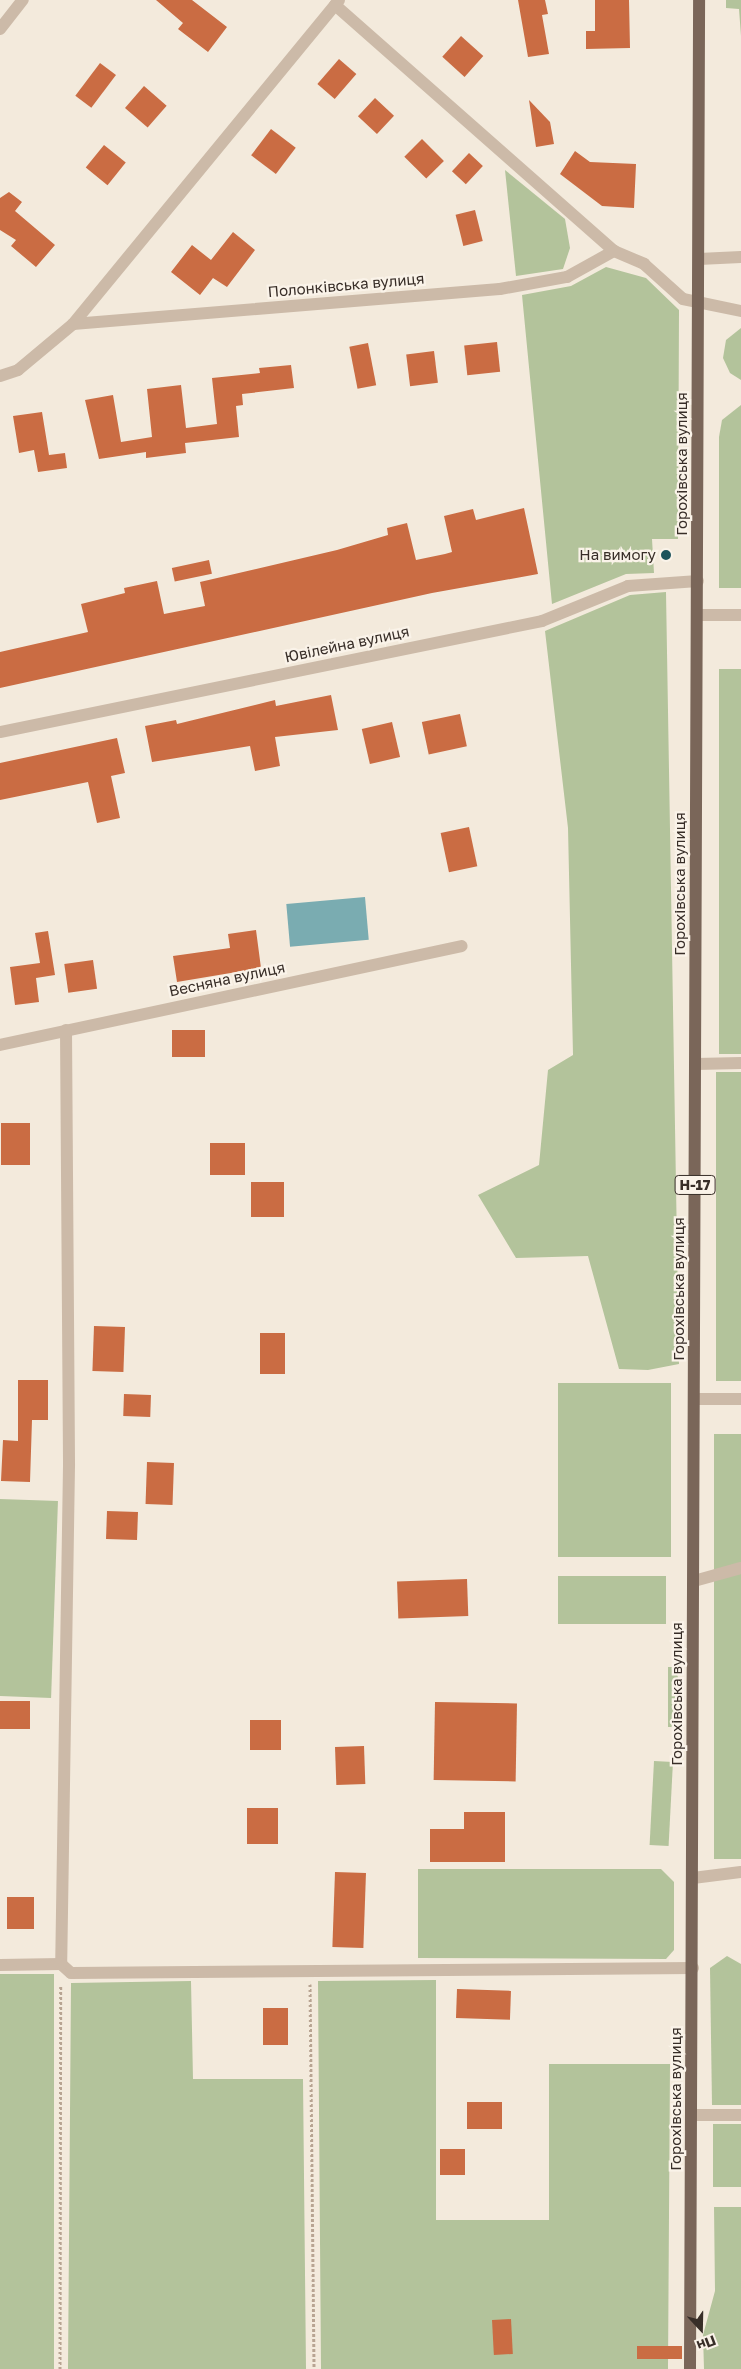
<!DOCTYPE html>
<html>
<head>
<meta charset="utf-8">
<style>
	body { margin:0 }
	#map { position:relative; width:741px; height:2369px; overflow:hidden; background:#f3eadc; font-family:"Golos Text",sans-serif }
	div>[style] { position:absolute }
	.green>* { inset:0; background:#b3c39b; transform-origin:0 0 }
	.water>* { inset:0; background:#7aacb1; transform-origin:0 0 }
	.building>* { inset:0; background:#ca6c43; transform-origin:0 0 }
	.path>* { height:3px; margin-top:-1.5px; transform-origin:0; background:repeating-linear-gradient(90deg,#b8a492 0 2.5px,transparent 0 5px) }
	.minor>* { height:12px; margin:-6px; padding:0 6px; transform-origin:6px; border-radius:6px; background:#ccbaa8 }
	.major>* { height:12px; margin:-6px; padding:0 6px; transform-origin:6px; border-radius:6px; background:#7a6659 }
	.dots>* { width:14px; height:14px; translate:-50% -50%; box-sizing:border-box; border:2px solid #faf3e9; border-radius:50% }
	span { translate:-50% -50%; white-space:nowrap; text-align:center; line-height:1.15; -webkit-text-stroke:4.5px #faf3e9; paint-order:stroke }
	.shield-label span { padding:1px 4px; background:#faf3e9; border:1px solid; border-radius:4px; -webkit-text-stroke-width:0 }
	.shield-label { font-size:14px; color:#382e28; font-weight:700 }
	.street-label { font-size:15px; color:#382e28 }
	.poi-label { font-size:15px; color:#382e28 }
	.right { translate:-100% -50%; text-align:right }
	.north { position:absolute; left:676px; top:2304px; width:50px; height:50px; -webkit-text-stroke:4px #faf3e9; paint-order:stroke; rotate:159deg; font-size:14px; font-weight:700; line-height:20px; text-align:center; color:#382e28 }
	.north::after { content:''; display:block; margin:auto; width:18px; height:22px; background:#382e28; clip-path:polygon(50% 0,100% 100%,50% 72%,0 100%) }
</style>
</head>
<body>
<div id="map">
	<div class="green">
		<i style="clip-path:polygon(726px 0,741px 0,741px 36px,739px 9px,726px 8px)"></i>
		<i style="clip-path:polygon(505px 170px,565px 219px,570px 248px,563px 269px,516px 276px)"></i>
		<i style="clip-path:polygon(606px 267px,646px 278px,679px 310px,678px 539px,652px 539px,654px 573px,626px 574px,552px 604px,522px 295px,571px 286px)"></i>
		<i style="clip-path:polygon(741px 328px,741px 380px,730px 373px,723px 358px,726px 340px)"></i>
		<i style="clip-path:polygon(741px 405px,741px 588px,719px 588px,719px 437px,722px 420px)"></i>
		<i style="clip-path:polygon(666px 592px,679px 1364px,648px 1370px,619px 1369px,588px 1256px,516px 1258px,478px 1195px,539px 1165px,548px 1070px,573px 1055px,568px 828px,545px 631px,630px 595px)"></i>
		<i style="left:741px;top:669px;width:385px;height:22px;rotate:90deg"></i>
		<i style="left:741px;top:1072px;width:309px;height:25px;rotate:90deg"></i>
		<i style="left:558px;top:1383px;width:113px;height:174px"></i>
		<i style="left:741px;top:1434px;width:425px;height:27px;rotate:90deg"></i>
		<i style="left:0;top:1499px;width:58px;height:197px;rotate:2deg"></i>
		<i style="left:558px;top:1576px;width:108px;height:48px"></i>
		<i style="left:678px;top:1667px;width:60px;height:10px;rotate:90deg"></i>
		<i style="left:654px;top:1761px;width:19px;height:84px;rotate:3deg"></i>
		<i style="clip-path:polygon(418px 1869px,661px 1869px,674px 1882px,674px 1950px,666px 1959px,418px 1958px)"></i>
		<i style="clip-path:polygon(727px 1956px,741px 1964px,741px 2105px,712px 2105px,710px 1968px)"></i>
		<i style="left:54px;top:1974px;width:395px;height:54px;rotate:90deg"></i>
		<i style="clip-path:polygon(436px 1980px,436px 2220px,549px 2220px,549px 2064px,670px 2064px,668px 2369px,321px 2369px,318px 1981px)"></i>
		<i style="clip-path:polygon(191px 1981px,193px 2079px,303px 2079px,306px 2369px,68px 2369px,71px 1983px)"></i>
		<i style="left:713px;top:2124px;width:28px;height:63px"></i>
		<i style="clip-path:polygon(714px 2207px,741px 2207px,741px 2369px,704px 2369px,703px 2335px,715px 2291px)"></i>
	</div>
	<div class="water">
		<i style="left:365px;top:897px;width:43px;height:79px;rotate:85deg"></i>
	</div>
	<div class="building">
		<i style="clip-path:polygon(156px 0,192px 0,227px 27px,208px 52px,178px 29px,183px 23px)"></i>
		<i style="clip-path:polygon(518px 0,545px 0,548px 14px,542px 15px,549px 54px,528px 57px)"></i>
		<i style="clip-path:polygon(595px 0,629px 0,630px 48px,586px 49px,586px 31px,595px 31px)"></i>
		<i style="left:461px;top:36px;width:30px;height:28px;rotate:42deg"></i>
		<i style="left:339px;top:59px;width:23px;height:33px;rotate:41deg"></i>
		<i style="left:100px;top:63px;width:20px;height:41px;rotate:37deg"></i>
		<i style="left:144px;top:86px;width:30px;height:29px;rotate:41deg"></i>
		<i style="left:375px;top:98px;width:26px;height:25px;rotate:43deg"></i>
		<i style="clip-path:polygon(529px 100px,550px 122px,554px 144px,536px 147px)"></i>
		<i style="left:271px;top:129px;width:31px;height:33px;rotate:37deg"></i>
		<i style="left:422px;top:139px;width:31px;height:25px;rotate:45deg"></i>
		<i style="left:104px;top:145px;width:28px;height:29px;rotate:39deg"></i>
		<i style="clip-path:polygon(575px 151px,590px 162px,636px 164px,634px 208px,602px 206px,560px 174px)"></i>
		<i style="left:469px;top:153px;width:19px;height:25px;rotate:43deg"></i>
		<i style="clip-path:polygon(9px 192px,22px 202px,15px 211px,55px 245px,36px 267px,11px 246px,16px 240px,0 230px,0 198px)"></i>
		<i style="left:475px;top:210px;width:32px;height:20px;rotate:76deg"></i>
		<i style="clip-path:polygon(233px 232px,255px 250px,227px 287px,213px 278px,200px 295px,171px 272px,192px 245px,211px 260px)"></i>
		<i style="left:497px;top:342px;width:30px;height:33px;rotate:84deg"></i>
		<i style="left:368px;top:343px;width:43px;height:19px;rotate:79deg"></i>
		<i style="left:434px;top:351px;width:32px;height:28px;rotate:83deg"></i>
		<i style="clip-path:polygon(291px 365px,294px 388px,242px 394px,243px 405px,236px 406px,239px 437px,185px 443px,186px 453px,146px 458px,146px 452px,99px 459px,85px 400px,113px 395px,121px 442px,152px 437px,147px 389px,181px 385px,186px 428px,217px 424px,212px 378px,260px 373px,259px 368px)"></i>
		<i style="clip-path:polygon(42px 412px,49px 455px,65px 453px,67px 468px,38px 472px,34px 450px,19px 453px,13px 416px)"></i>
		<i style="clip-path:polygon(524px 508px,538px 574px,432px 593px,0 688px,0 652px,88px 632px,81px 604px,125px 593px,124px 588px,157px 581px,164px 614px,205px 606px,200px 582px,337px 550px,388px 535px,387px 528px,407px 523px,416px 560px,445px 554px,452px 552px,444px 516px,473px 509px,476px 520px)"></i>
		<i style="left:209px;top:560px;width:14px;height:38px;rotate:78deg"></i>
		<i style="clip-path:polygon(331px 695px,338px 730px,275px 737px,280px 766px,255px 771px,250px 746px,152px 762px,145px 726px,176px 720px,177px 724px,275px 700px,276px 706px)"></i>
		<i style="left:460px;top:714px;width:33px;height:39px;rotate:78deg"></i>
		<i style="left:392px;top:722px;width:36px;height:31px;rotate:77deg"></i>
		<i style="clip-path:polygon(117px 738px,125px 773px,111px 776px,120px 818px,97px 823px,88px 782px,0 800px,0 763px)"></i>
		<i style="left:469px;top:827px;width:40px;height:29px;rotate:78deg"></i>
		<i style="clip-path:polygon(256px 930px,261px 968px,177px 982px,173px 956px,230px 948px,228px 934px)"></i>
		<i style="clip-path:polygon(48px 931px,55px 975px,36px 978px,39px 1002px,15px 1005px,10px 967px,40px 963px,35px 933px)"></i>
		<i style="left:93px;top:960px;width:29px;height:29px;rotate:82deg"></i>
		<i style="left:172px;top:1030px;width:33px;height:27px"></i>
		<i style="left:1px;top:1123px;width:29px;height:42px"></i>
		<i style="left:210px;top:1143px;width:35px;height:32px"></i>
		<i style="left:251px;top:1182px;width:33px;height:35px"></i>
		<i style="left:94px;top:1326px;width:31px;height:45px;rotate:2deg"></i>
		<i style="left:260px;top:1333px;width:25px;height:41px"></i>
		<i style="clip-path:polygon(18px 1380px,48px 1380px,48px 1420px,32px 1420px,30px 1482px,1px 1481px,3px 1440px,18px 1441px)"></i>
		<i style="left:124px;top:1394px;width:27px;height:22px;rotate:2deg"></i>
		<i style="left:147px;top:1462px;width:27px;height:42px;rotate:2deg"></i>
		<i style="left:107px;top:1511px;width:31px;height:28px;rotate:2deg"></i>
		<i style="left:467px;top:1579px;width:37px;height:70px;rotate:88deg"></i>
		<i style="left:30px;top:1701px;width:28px;height:30px;rotate:90deg"></i>
		<i style="left:435px;top:1702px;width:82px;height:78px;rotate:1deg"></i>
		<i style="left:250px;top:1720px;width:31px;height:30px"></i>
		<i style="left:364px;top:1746px;width:38px;height:29px;rotate:88deg"></i>
		<i style="left:278px;top:1808px;width:36px;height:31px;rotate:90deg"></i>
		<i style="clip-path:polygon(464px 1812px,505px 1812px,505px 1862px,430px 1862px,430px 1829px,464px 1829px)"></i>
		<i style="left:335px;top:1872px;width:31px;height:75px;rotate:2deg"></i>
		<i style="left:7px;top:1897px;width:27px;height:32px"></i>
		<i style="left:457px;top:1989px;width:54px;height:29px;rotate:2deg"></i>
		<i style="left:263px;top:2008px;width:25px;height:37px"></i>
		<i style="left:467px;top:2102px;width:35px;height:27px"></i>
		<i style="left:440px;top:2149px;width:25px;height:26px"></i>
		<i style="left:511px;top:2319px;width:35px;height:19px;rotate:87deg"></i>
		<i style="left:682px;top:2346px;width:13px;height:45px;rotate:90deg"></i>
	</div>
	<div class="path">
		<i style="left:310px;top:1984px;width:385px;rotate:89.4deg"></i>
		<i style="left:60px;top:2369px;width:384px;rotate:-89.9deg"></i>
	</div>
	<div class="minor">
		<i style="left:335px;top:5px;width:372px;rotate:41.4deg"></i>
		<i style="left:614px;top:251px;width:33px;rotate:23deg"></i>
		<i style="left:644px;top:264px;width:52px;rotate:41.9deg"></i>
		<i style="left:683px;top:299px;width:59px;rotate:11.7deg"></i>
		<i style="left:0;top:29px;width:37px;rotate:-52deg"></i>
		<i style="left:699px;top:259px;width:42px;rotate:-2.7deg"></i>
		<i style="left:73px;top:324px;width:428px;rotate:-4.7deg"></i>
		<i style="left:500px;top:289px;width:68px;rotate:-10.2deg"></i>
		<i style="left:567px;top:277px;width:54px;rotate:-29deg"></i>
		<i style="left:0;top:376px;width:19px;rotate:-18deg"></i>
		<i style="left:18px;top:370px;width:72px;rotate:-39.9deg"></i>
		<i style="left:73px;top:324px;width:419px;rotate:-50.6deg"></i>
		<i style="left:698px;top:615px;width:43px"></i>
		<i style="left:0;top:732px;width:553px;rotate:-11.57deg"></i>
		<i style="left:542px;top:621px;width:93px;rotate:-22.1deg"></i>
		<i style="left:628px;top:586px;width:70px;rotate:-4.1deg"></i>
		<i style="left:66px;top:1030px;width:436px;rotate:89.6deg"></i>
		<i style="left:69px;top:1466px;width:498px;rotate:90.9deg"></i>
		<i style="left:61px;top:1964px;width:13px;rotate:42deg"></i>
		<i style="left:71px;top:1973px;width:622px;rotate:-0.46deg"></i>
		<i style="left:0;top:1045px;width:472px;rotate:-12.1deg"></i>
		<i style="left:696px;top:1064px;width:45px;rotate:-1.3deg"></i>
		<i style="left:695px;top:1399px;width:46px"></i>
		<i style="left:694px;top:1581px;width:49px;rotate:-15.5deg"></i>
		<i style="left:693px;top:1878px;width:48px;rotate:-7.1deg"></i>
		<i style="left:0;top:1965px;width:61px;rotate:-0.9deg"></i>
		<i style="left:693px;top:2115px;width:48px"></i>
	</div>
	<div class="major">
		<i style="left:690px;top:2369px;width:2369px;rotate:-89.78deg"></i>
	</div>
	<div class="dots">
		<i style="left:666px;top:555px;background:#1c535b"></i>
	</div>
	<div class="shield-label">
		<span style="left:695px;top:1185px">Н-17</span>
	</div>
	<div class="street-label">
		<span style="left:346px;top:285px;rotate:-5deg">Полонківська вулиця</span>
		<span style="left:682px;top:464px;rotate:-90deg">Горохівська вулиця</span>
		<span style="left:347px;top:644px;rotate:-12deg">Ювілейна вулиця</span>
		<span style="left:680px;top:884px;rotate:-90deg">Горохівська вулиця</span>
		<span style="left:227px;top:979px;rotate:-12deg">Весняна вулиця</span>
		<span style="left:679px;top:1289px;rotate:-90deg">Горохівська вулиця</span>
		<span style="left:677px;top:1694px;rotate:-90deg">Горохівська вулиця</span>
		<span style="left:676px;top:2099px;rotate:-90deg">Горохівська вулиця</span>
	</div>
	<div class="poi-label">
		<span class="right" style="left:656px;top:555px">На вимогу</span>
	</div>
	<div class="north">Пн</div>
</div>
</body>
</html>
